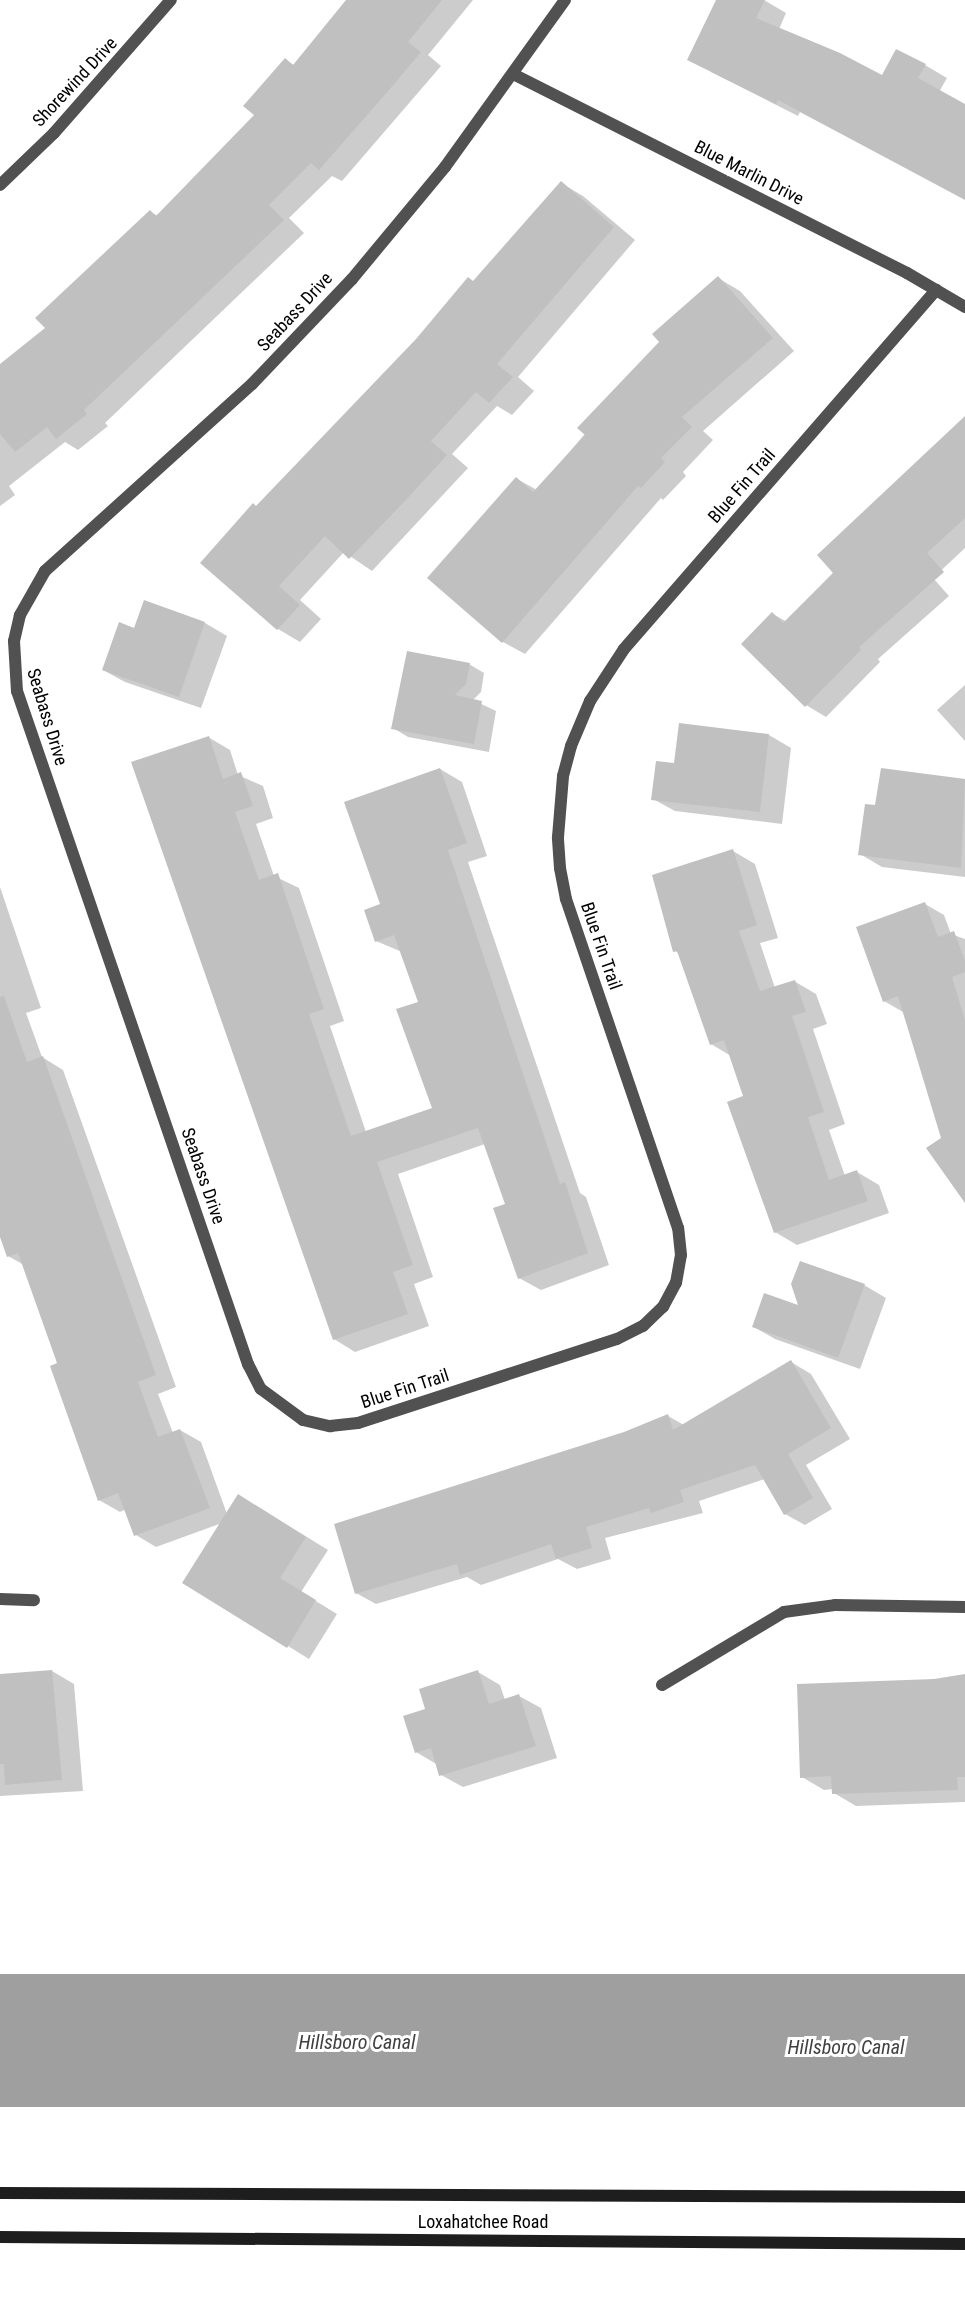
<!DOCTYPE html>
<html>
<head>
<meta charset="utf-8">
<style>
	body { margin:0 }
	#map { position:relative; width:965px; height:2315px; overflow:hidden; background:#fff; font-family:"Roboto Condensed",sans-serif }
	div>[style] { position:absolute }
	.water>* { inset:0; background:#9f9f9f; transform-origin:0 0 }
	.shadow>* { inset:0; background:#0003 }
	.building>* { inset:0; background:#c0c0c0 }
	.street>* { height:12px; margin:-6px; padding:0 6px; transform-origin:6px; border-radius:6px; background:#515151 }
	.secondary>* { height:12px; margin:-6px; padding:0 6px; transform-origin:6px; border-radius:6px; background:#1e1e1e }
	span { translate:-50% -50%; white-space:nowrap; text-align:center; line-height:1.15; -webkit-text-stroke:6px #fff; paint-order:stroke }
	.street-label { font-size:18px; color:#000 }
	.water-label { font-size:20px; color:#404040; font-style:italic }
</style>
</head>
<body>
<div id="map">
	<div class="water">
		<i style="left:0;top:1974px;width:965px;height:133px"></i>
	</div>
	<div class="shadow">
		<i style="clip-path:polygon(348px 0,473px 0,428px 55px,441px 66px,342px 181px,332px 176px,289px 218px,304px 233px,105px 423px,108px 426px,78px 450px,65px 442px,9px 486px,15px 495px,0 506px,0 366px,47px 329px,150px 212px,158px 216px,256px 115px,285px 60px,294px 65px)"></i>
		<i style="clip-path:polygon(717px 0,764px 0,786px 13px,779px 29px,882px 77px,925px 65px,947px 78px,939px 92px,965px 106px,965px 199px,800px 112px,798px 116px,711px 72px)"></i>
		<i style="clip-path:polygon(561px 183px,583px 196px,635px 240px,518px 377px,534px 391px,512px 415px,497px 406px,452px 454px,468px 468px,372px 571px,344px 552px,300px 600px,321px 619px,300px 642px,278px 629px,202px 563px,474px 282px)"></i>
		<i style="clip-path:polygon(718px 278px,740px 291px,794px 351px,703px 431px,713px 440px,683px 472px,686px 476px,663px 500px,661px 498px,525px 654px,503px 642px,517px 479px,537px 490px)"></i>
		<i style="clip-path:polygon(965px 432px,965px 548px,933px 578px,949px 596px,878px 659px,880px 662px,826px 717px,806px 705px,773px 614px,787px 622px)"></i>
		<i style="clip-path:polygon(145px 602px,205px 623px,227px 636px,201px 708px,125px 682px,103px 670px,135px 630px)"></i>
		<i style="clip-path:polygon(469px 664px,484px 673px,481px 692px,473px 700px,496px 711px,489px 752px,408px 737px,393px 728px)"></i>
		<i style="clip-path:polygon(965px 685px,965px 741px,937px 710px)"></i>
		<i style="clip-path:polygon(769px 735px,791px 748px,782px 824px,675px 811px,653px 799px,676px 765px)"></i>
		<i style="clip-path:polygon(208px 737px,230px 750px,238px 775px,263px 786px,273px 818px,256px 824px,274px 876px,299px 888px,344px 1021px,330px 1026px,366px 1132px,434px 1109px,420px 1002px,402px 952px,376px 941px,381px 905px,440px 769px,462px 782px,487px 856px,468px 862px,580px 1193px,586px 1197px,609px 1265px,541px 1290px,519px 1278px,507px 1205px,485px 1144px,398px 1174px,433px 1277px,414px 1284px,429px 1326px,355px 1352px,334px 1339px)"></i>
		<i style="clip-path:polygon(882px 770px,965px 781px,965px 877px,882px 867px,860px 854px,877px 807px)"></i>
		<i style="clip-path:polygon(733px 851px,755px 864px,778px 938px,760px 943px,775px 988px,794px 981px,816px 994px,827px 1024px,813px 1029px,845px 1124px,829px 1130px,845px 1176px,857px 1172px,879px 1185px,889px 1213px,797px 1245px,775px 1232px,745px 1097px,731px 1056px,711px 1044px,680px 954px,675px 951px)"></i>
		<i style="clip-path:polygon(0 887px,41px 1008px,26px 1013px,42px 1057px,63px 1070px,176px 1387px,158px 1394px,173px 1433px,180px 1430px,201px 1442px,227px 1514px,260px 1508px,328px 1550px,301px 1592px,337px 1614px,309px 1659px,288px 1646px,222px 1523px,156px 1547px,136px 1535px,126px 1509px,120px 1512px,99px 1500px,59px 1364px,24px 1265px,8px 1256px,0 1232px)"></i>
		<i style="clip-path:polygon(925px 904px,944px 915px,951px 934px,965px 939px,965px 1201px,903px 1012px,884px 1001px)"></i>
		<i style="clip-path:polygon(864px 1285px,886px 1298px,860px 1369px,775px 1339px,754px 1327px)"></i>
		<i style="clip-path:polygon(791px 1362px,811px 1374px,850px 1439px,806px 1465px,832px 1509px,805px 1525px,785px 1514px,765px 1479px,699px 1501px,703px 1513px,605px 1538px,611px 1559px,577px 1569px,558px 1559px,481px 1585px,467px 1577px,376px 1604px,356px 1593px,624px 1434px,668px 1416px,684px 1425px)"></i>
		<i style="clip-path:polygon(52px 1671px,74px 1684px,83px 1791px,0 1796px,0 1675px)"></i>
		<i style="clip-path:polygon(478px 1672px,500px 1685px,505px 1700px,519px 1696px,541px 1708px,557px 1758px,463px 1787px,441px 1775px,438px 1765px,416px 1752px,426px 1710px)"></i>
		<i style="clip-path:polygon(965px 1676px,965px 1802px,856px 1806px,834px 1793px,833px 1789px,824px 1790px,802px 1777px,934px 1680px)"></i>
	</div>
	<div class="building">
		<i style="clip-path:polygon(346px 0,442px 0,408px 42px,421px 52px,389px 90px,319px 170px,311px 163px,269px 205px,284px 220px,84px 410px,87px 414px,56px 439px,47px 427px,15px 452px,0 434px,0 364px,45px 328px,35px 318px,150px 210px,156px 216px,254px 115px,243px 106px,285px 58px,293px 65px)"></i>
		<i style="clip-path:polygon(716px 0,765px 0,756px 18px,840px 53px,882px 75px,896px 49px,926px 64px,918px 78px,965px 104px,965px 200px,778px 100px,776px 104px,687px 60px)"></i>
		<i style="clip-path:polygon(561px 181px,614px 227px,497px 364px,513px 377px,489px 403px,476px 392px,431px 441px,447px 455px,405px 501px,349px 559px,325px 536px,279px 586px,300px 605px,277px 630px,200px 563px,253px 503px,256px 506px,416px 339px,468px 277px,473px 281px)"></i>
		<i style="clip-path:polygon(718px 276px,773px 338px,682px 417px,692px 427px,661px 458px,665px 462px,641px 488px,638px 486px,502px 643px,427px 578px,516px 477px,533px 492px,585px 435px,577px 428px,659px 342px,652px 334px)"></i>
		<i style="clip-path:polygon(965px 416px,965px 518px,927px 553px,944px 572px,859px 647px,861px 650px,805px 707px,741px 644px,772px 612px,783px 623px,833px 573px,817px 555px)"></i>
		<i style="clip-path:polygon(144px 600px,205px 622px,179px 697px,102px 670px,119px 622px,134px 628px)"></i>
		<i style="clip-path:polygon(407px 651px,470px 663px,466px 684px,455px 695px,482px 701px,474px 744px,391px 729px)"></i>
		<i style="clip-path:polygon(679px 723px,769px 734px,760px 812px,651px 800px,656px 761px,674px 763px)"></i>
		<i style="clip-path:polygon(209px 736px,223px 779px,241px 772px,253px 806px,235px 812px,259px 880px,278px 873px,324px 1009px,309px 1014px,351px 1136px,432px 1108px,396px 1009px,418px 1002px,394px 935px,375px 942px,364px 910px,380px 904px,344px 802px,440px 768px,467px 843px,448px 850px,560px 1184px,565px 1182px,588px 1253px,518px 1279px,493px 1208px,505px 1204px,478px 1128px,377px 1162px,413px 1265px,393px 1272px,408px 1314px,333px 1340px,131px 762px)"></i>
		<i style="clip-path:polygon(881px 768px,965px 779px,961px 868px,858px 855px,865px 804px,875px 805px)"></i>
		<i style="clip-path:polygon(733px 849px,757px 925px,739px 931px,760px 991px,795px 980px,806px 1012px,792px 1016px,824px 1112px,808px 1117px,829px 1180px,857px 1170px,868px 1201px,774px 1233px,727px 1102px,743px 1096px,724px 1040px,710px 1045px,677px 951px,673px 952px,652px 875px)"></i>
		<i style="clip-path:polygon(925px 902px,938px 937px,954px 931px,965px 961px,965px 972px,952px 977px,965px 1020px,965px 1203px,926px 1148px,941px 1138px,898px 996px,883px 1002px,856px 927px)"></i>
		<i style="clip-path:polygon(4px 996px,27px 1062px,43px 1056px,156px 1375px,138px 1382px,158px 1437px,180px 1429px,210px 1508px,134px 1536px,118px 1493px,98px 1501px,50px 1366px,57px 1363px,18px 1253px,7px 1257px,0 1237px,0 997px)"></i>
		<i style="clip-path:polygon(800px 1261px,865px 1284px,838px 1358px,752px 1327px,764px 1293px,798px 1305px,791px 1284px)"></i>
		<i style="clip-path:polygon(791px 1360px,831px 1428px,788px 1454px,813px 1498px,784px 1515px,755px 1465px,680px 1490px,684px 1502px,651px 1513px,649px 1508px,586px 1527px,592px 1548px,556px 1559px,551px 1544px,460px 1575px,457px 1564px,355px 1594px,334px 1524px,624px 1432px,668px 1414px,673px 1430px)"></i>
		<i style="clip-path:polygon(238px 1494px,306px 1537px,280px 1578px,316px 1600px,287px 1648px,182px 1583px)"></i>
		<i style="clip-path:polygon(52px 1670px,62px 1780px,5px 1785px,4px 1764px,0 1764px,0 1674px)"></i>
		<i style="clip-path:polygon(478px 1670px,489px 1704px,519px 1694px,536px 1746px,439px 1776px,431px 1748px,415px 1753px,403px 1716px,425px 1709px,419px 1689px)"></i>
		<i style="clip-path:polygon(965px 1674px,965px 1777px,957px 1777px,958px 1790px,832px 1794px,831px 1776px,800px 1778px,797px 1684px,934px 1679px)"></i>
	</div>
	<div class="street">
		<i style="left:565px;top:0;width:206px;rotate:125.7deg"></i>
		<i style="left:445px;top:167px;width:146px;rotate:129.7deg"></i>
		<i style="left:352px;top:279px;width:145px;rotate:133.6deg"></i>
		<i style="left:252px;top:384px;width:279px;rotate:137.9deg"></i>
		<i style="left:45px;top:571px;width:51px;rotate:119.6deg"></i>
		<i style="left:20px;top:615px;width:27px;rotate:103deg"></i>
		<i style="left:14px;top:641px;width:50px;rotate:86.6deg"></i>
		<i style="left:17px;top:691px;width:712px;rotate:71.06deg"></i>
		<i style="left:248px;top:1364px;width:28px;rotate:63deg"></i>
		<i style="left:261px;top:1389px;width:52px;rotate:36.4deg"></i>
		<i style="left:303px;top:1420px;width:28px;rotate:13deg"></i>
		<i style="left:330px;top:1426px;width:28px;rotate:-6deg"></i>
		<i style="left:358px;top:1423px;width:272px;rotate:-18deg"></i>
		<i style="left:617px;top:1339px;width:29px;rotate:-27deg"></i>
		<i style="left:643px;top:1326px;width:28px;rotate:-44deg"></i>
		<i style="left:663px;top:1307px;width:27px;rotate:-62deg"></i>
		<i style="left:676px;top:1283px;width:28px;rotate:-80deg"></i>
		<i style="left:681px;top:1255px;width:27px;rotate:-96deg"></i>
		<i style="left:678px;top:1228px;width:348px;rotate:-108.8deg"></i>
		<i style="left:566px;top:899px;width:32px;rotate:-101deg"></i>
		<i style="left:560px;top:868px;width:31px;rotate:-94deg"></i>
		<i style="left:558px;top:837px;width:61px;rotate:-85.3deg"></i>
		<i style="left:563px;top:776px;width:31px;rotate:-75deg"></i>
		<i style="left:571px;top:746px;width:49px;rotate:-67.1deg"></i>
		<i style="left:590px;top:701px;width:62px;rotate:-56.8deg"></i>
		<i style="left:624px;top:649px;width:476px;rotate:-49deg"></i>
		<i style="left:515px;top:75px;width:439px;rotate:26.8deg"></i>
		<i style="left:907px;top:273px;width:67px;rotate:30.4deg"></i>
		<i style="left:0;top:185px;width:75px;rotate:-43.9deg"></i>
		<i style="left:54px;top:133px;width:177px;rotate:-48.7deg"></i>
		<i style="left:0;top:1599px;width:34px;rotate:2deg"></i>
		<i style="left:662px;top:1685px;width:142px;rotate:-30.9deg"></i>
		<i style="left:784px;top:1612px;width:51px;rotate:-7.8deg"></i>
		<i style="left:835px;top:1605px;width:130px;rotate:0.9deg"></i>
	</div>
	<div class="secondary">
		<i style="left:0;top:2193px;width:965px;rotate:0.24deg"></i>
		<i style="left:0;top:2237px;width:965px;rotate:0.42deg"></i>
	</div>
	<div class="street-label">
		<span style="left:75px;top:82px;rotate:-47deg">Shorewind Drive</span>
		<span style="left:749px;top:173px;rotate:27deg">Blue Marlin Drive</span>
		<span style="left:295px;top:312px;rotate:-47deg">Seabass Drive</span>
		<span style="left:742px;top:486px;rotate:-49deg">Blue Fin Trail</span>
		<span style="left:47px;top:717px;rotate:73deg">Seabass Drive</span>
		<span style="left:601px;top:946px;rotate:71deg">Blue Fin Trail</span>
		<span style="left:203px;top:1176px;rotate:71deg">Seabass Drive</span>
		<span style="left:405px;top:1389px;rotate:-18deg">Blue Fin Trail</span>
		<span style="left:483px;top:2222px">Loxahatchee Road</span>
	</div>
	<div class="water-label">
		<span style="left:357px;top:2042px">Hillsboro Canal</span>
		<span style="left:846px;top:2047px">Hillsboro Canal</span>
	</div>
</div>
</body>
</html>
